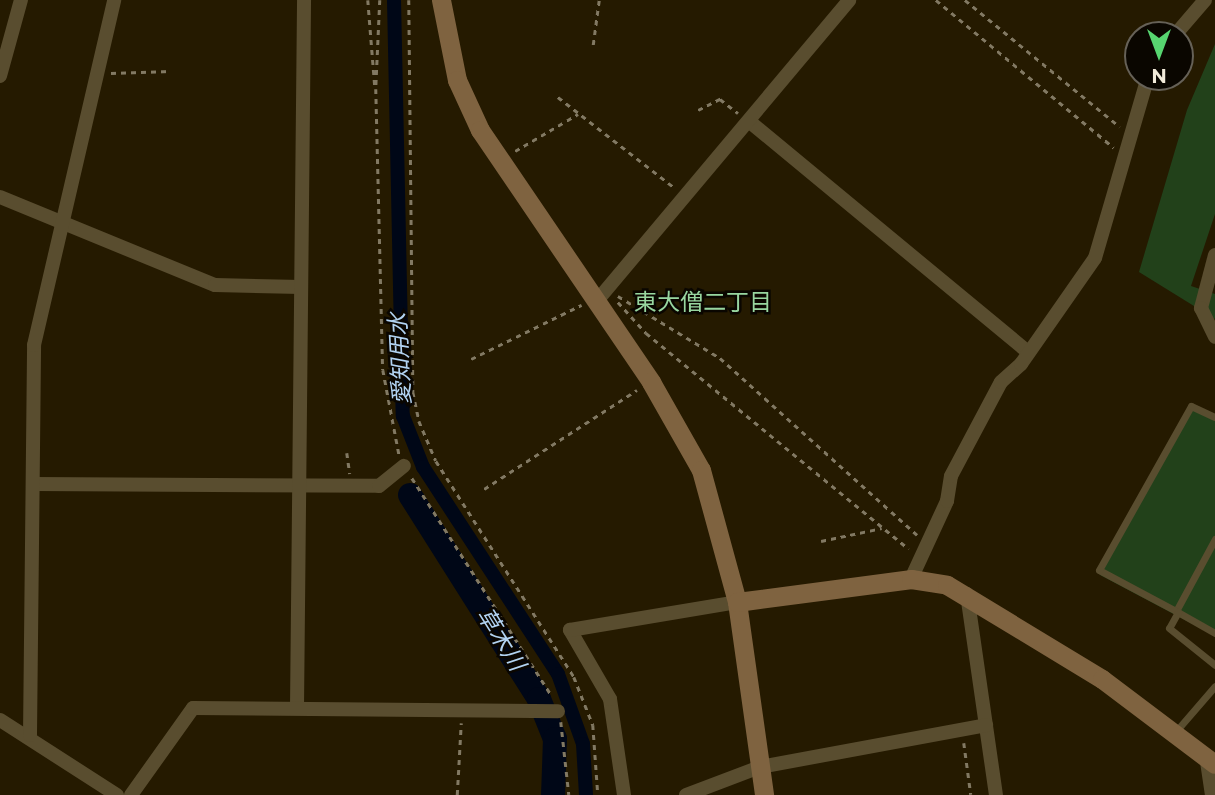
<!DOCTYPE html>
<html>
<head>
<meta charset="utf-8">
<style>
	body { margin:0 }
	#map { position:relative; width:1215px; height:795px; overflow:hidden; background:#251a00; font-family:Montserrat,"Noto Sans JP",sans-serif }
	div>[style] { position:absolute }
	.green>* { inset:0; background:#22411a }
	.canal>* { height:14px; margin:-7px; padding:0 7px; transform-origin:7px; border-radius:7px; background:#000717 }
	.river>* { height:24px; margin:-12px; padding:0 12px; transform-origin:12px; border-radius:12px; background:#000717 }
	.path>* { height:2.5px; margin-top:-1.25px; transform-origin:0; background:repeating-linear-gradient(90deg,#827963 0 5px,transparent 0 10px) }
	.lane>* { height:7px; margin:-3.5px; padding:0 3.5px; transform-origin:3.5px; border-radius:3.5px; background:#594d2f }
	.street>* { height:14px; margin:-7px; padding:0 7px; transform-origin:7px; border-radius:7px; background:#594d2f }
	.secondary>* { height:19px; margin:-9.5px; padding:0 9.5px; transform-origin:9.5px; border-radius:9.5px; background:#7f6340 }
	span { translate:-50% -50%; white-space:nowrap; text-align:center; line-height:1.15; -webkit-text-stroke:5px #0a0600; paint-order:stroke }
	.neighbourhood-label { font-size:23px; color:#98d69f }
	.water-label { font-size:23px; color:#b2d3f2; font-style:italic }
	.north { position:absolute; left:1124px; top:21px; width:70px; height:70px; box-sizing:border-box; background:#0a0600; border:2px solid #666157; border-radius:50%; rotate:180deg; font-size:19px; font-weight:700; line-height:28px; text-align:center; color:#f1ead9 }
	.north::after { content:''; display:block; margin:auto; width:24px; height:32px; background:#57d570; clip-path:polygon(50% 0,100% 100%,50% 72%,0 100%) }
</style>
</head>
<body>
<div id="map">
	<div class="green">
		<i style="clip-path:polygon(1215px 44px,1215px 214px,1191px 286px,1215px 294px,1215px 319px,1139px 272px,1187px 110px)"></i>
		<i style="clip-path:polygon(1190px 407px,1215px 416px,1215px 636px,1100px 575px)"></i>
	</div>
	<div class="canal">
		<i style="left:394px;top:0;width:416px;rotate:88.8deg"></i>
		<i style="left:403px;top:416px;width:55px;rotate:68.6deg"></i>
		<i style="left:423px;top:467px;width:247px;rotate:56.9deg"></i>
		<i style="left:558px;top:674px;width:74px;rotate:70.3deg"></i>
		<i style="left:583px;top:744px;width:51px;rotate:86.6deg"></i>
	</div>
	<div class="river">
		<i style="left:410px;top:495px;width:241px;rotate:57.7deg"></i>
		<i style="left:539px;top:699px;width:43px;rotate:68.2deg"></i>
		<i style="left:555px;top:739px;width:56px;rotate:92deg"></i>
	</div>
	<div class="path">
		<i style="left:368px;top:0;width:87px;rotate:85.4deg"></i>
		<i style="left:380px;top:0;width:89px;rotate:92.6deg"></i>
		<i style="left:376px;top:89px;width:281px;rotate:88.6deg"></i>
		<i style="left:383px;top:370px;width:86px;rotate:79.2deg"></i>
		<i style="left:409px;top:0;width:392px;rotate:89.4deg"></i>
		<i style="left:413px;top:392px;width:30px;rotate:78deg"></i>
		<i style="left:419px;top:421px;width:43px;rotate:67deg"></i>
		<i style="left:436px;top:461px;width:256px;rotate:57.4deg"></i>
		<i style="left:574px;top:677px;width:52px;rotate:68.4deg"></i>
		<i style="left:593px;top:725px;width:70px;rotate:85.9deg"></i>
		<i style="left:936px;top:0;width:231px;rotate:39.7deg"></i>
		<i style="left:965px;top:0;width:200px;rotate:39.3deg"></i>
		<i style="left:593px;top:45px;width:45px;rotate:-82.4deg"></i>
		<i style="left:111px;top:73px;width:60px;rotate:-1.9deg"></i>
		<i style="left:558px;top:97px;width:148px;rotate:37.9deg"></i>
		<i style="left:698px;top:110px;width:25px;rotate:-27deg"></i>
		<i style="left:720px;top:99px;width:23px;rotate:38deg"></i>
		<i style="left:515px;top:151px;width:73px;rotate:-30.4deg"></i>
		<i style="left:618px;top:296px;width:119px;rotate:31.3deg"></i>
		<i style="left:720px;top:358px;width:265px;rotate:41.9deg"></i>
		<i style="left:618px;top:302px;width:42px;rotate:47.9deg"></i>
		<i style="left:646px;top:333px;width:340px;rotate:39.4deg"></i>
		<i style="left:471px;top:359px;width:123px;rotate:-26.1deg"></i>
		<i style="left:347px;top:453px;width:21px;rotate:82deg"></i>
		<i style="left:412px;top:478px;width:259px;rotate:57.3deg"></i>
		<i style="left:484px;top:489px;width:182px;rotate:-32.9deg"></i>
		<i style="left:821px;top:541px;width:62px;rotate:-12deg"></i>
		<i style="left:561px;top:722px;width:73px;rotate:83.7deg"></i>
		<i style="left:964px;top:743px;width:52px;rotate:82.3deg"></i>
		<i style="left:457px;top:795px;width:72px;rotate:-86.8deg"></i>
	</div>
	<div class="lane">
		<i style="left:1215px;top:539px;width:82px;rotate:118.4deg"></i>
		<i style="left:1176px;top:611px;width:45px;rotate:29.4deg"></i>
		<i style="left:1176px;top:611px;width:87px;rotate:-152deg"></i>
		<i style="left:1099px;top:570px;width:188px;rotate:-60.7deg"></i>
		<i style="left:1191px;top:406px;width:26px;rotate:25deg"></i>
		<i style="left:1178px;top:612px;width:18px;rotate:119deg"></i>
		<i style="left:1169px;top:628px;width:59px;rotate:38.8deg"></i>
		<i style="left:1177px;top:730px;width:58px;rotate:-49.2deg"></i>
	</div>
	<div class="street">
		<i style="left:1175px;top:35px;width:46px;rotate:-49.4deg"></i>
		<i style="left:0;top:76px;width:79px;rotate:-74.6deg"></i>
		<i style="left:750px;top:122px;width:361px;rotate:39.6deg"></i>
		<i style="left:0;top:197px;width:232px;rotate:22.3deg"></i>
		<i style="left:215px;top:285px;width:86px;rotate:1.3deg"></i>
		<i style="left:1215px;top:255px;width:55px;rotate:104.8deg"></i>
		<i style="left:1201px;top:308px;width:32px;rotate:64deg"></i>
		<i style="left:596px;top:302px;width:394px;rotate:-50deg"></i>
		<i style="left:33px;top:484px;width:346px;rotate:0.3deg"></i>
		<i style="left:379px;top:486px;width:32px;rotate:-39deg"></i>
		<i style="left:911px;top:579px;width:86px;rotate:-65.2deg"></i>
		<i style="left:947px;top:501px;width:25px;rotate:-81deg"></i>
		<i style="left:951px;top:476px;width:106px;rotate:-62deg"></i>
		<i style="left:1001px;top:382px;width:27px;rotate:-42deg"></i>
		<i style="left:1021px;top:364px;width:129px;rotate:-55.1deg"></i>
		<i style="left:1095px;top:258px;width:189px;rotate:-73.7deg"></i>
		<i style="left:967px;top:594px;width:203px;rotate:81.8deg"></i>
		<i style="left:297px;top:708px;width:708px;rotate:-89.43deg"></i>
		<i style="left:0;top:720px;width:139px;rotate:32.7deg"></i>
		<i style="left:30px;top:735px;width:390px;rotate:-89.4deg"></i>
		<i style="left:34px;top:345px;width:354px;rotate:-76.9deg"></i>
		<i style="left:1206px;top:755px;width:40px;rotate:81.5deg"></i>
		<i style="left:131px;top:795px;width:107px;rotate:-54.5deg"></i>
		<i style="left:193px;top:708px;width:365px;rotate:0.5deg"></i>
		<i style="left:624px;top:795px;width:97px;rotate:-98.3deg"></i>
		<i style="left:610px;top:699px;width:80px;rotate:-120.1deg"></i>
		<i style="left:570px;top:630px;width:169px;rotate:-9.5deg"></i>
		<i style="left:686px;top:795px;width:79px;rotate:-20.7deg"></i>
		<i style="left:760px;top:767px;width:230px;rotate:-10.5deg"></i>
	</div>
	<div class="secondary">
		<i style="left:441px;top:0;width:82px;rotate:78.7deg"></i>
		<i style="left:457px;top:80px;width:55px;rotate:65.3deg"></i>
		<i style="left:480px;top:130px;width:305px;rotate:55.8deg"></i>
		<i style="left:651px;top:382px;width:101px;rotate:60.4deg"></i>
		<i style="left:701px;top:470px;width:137px;rotate:74.7deg"></i>
		<i style="left:737px;top:602px;width:195px;rotate:82deg"></i>
		<i style="left:737px;top:602px;width:176px;rotate:-7.5deg"></i>
		<i style="left:911px;top:579px;width:36px;rotate:9deg"></i>
		<i style="left:947px;top:585px;width:181px;rotate:31.2deg"></i>
		<i style="left:1102px;top:679px;width:141px;rotate:37deg"></i>
	</div>
	<div class="neighbourhood-label">
		<span style="left:703px;top:302px">東大僧二丁目</span>
	</div>
	<div class="water-label">
		<span style="left:400px;top:359px;rotate:-93deg">愛知用水</span>
		<span style="left:501px;top:639px;rotate:58deg">草木川</span>
	</div>
	<div class="north">N</div>
</div>
</body>
</html>
